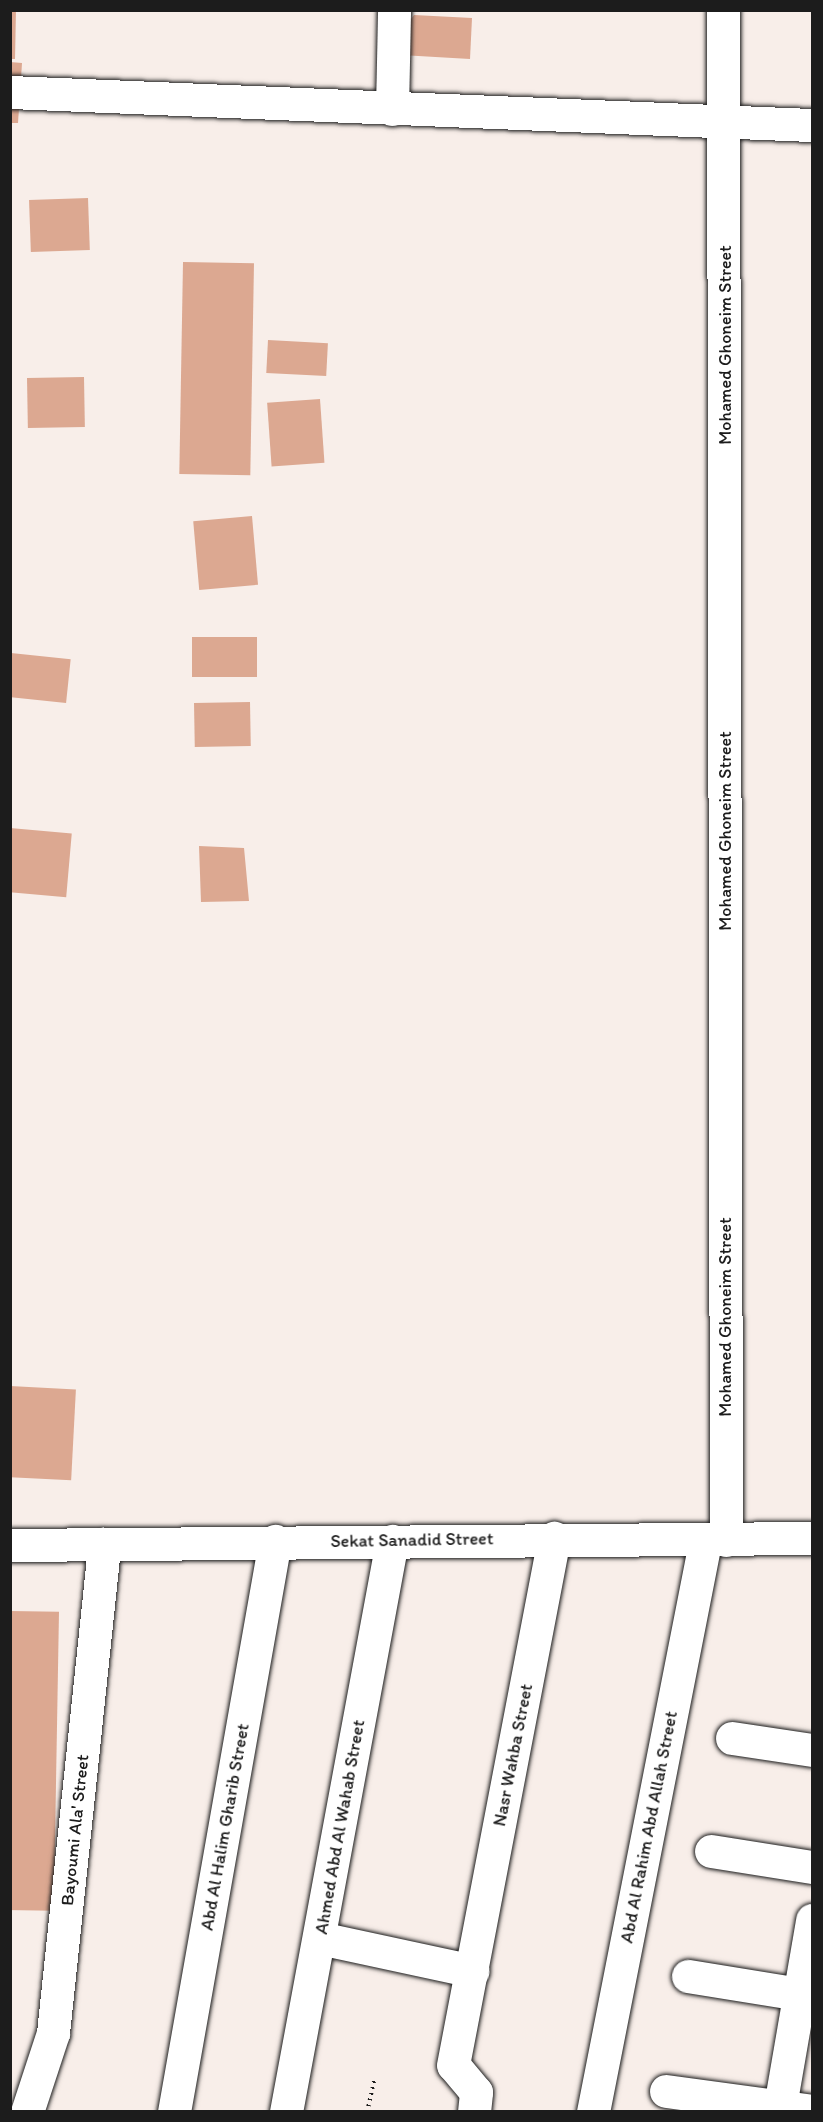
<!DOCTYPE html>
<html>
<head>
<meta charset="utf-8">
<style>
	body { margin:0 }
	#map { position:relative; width:823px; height:2122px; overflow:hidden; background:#f8eee9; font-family:Itim,sans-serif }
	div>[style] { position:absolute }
	.building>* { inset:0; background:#dca891; transform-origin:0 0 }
	.path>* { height:4px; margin-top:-2px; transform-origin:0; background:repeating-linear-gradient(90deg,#1c1c1c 0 1.5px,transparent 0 6px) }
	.roads { filter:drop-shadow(0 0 2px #1c1c1c) drop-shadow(0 0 2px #1c1c1c) }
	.minor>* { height:33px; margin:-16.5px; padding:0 16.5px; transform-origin:16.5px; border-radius:16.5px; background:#fff }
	span { translate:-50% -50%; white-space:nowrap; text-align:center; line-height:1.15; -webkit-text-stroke:4.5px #fff; paint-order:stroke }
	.street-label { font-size:18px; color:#1c1c1c }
	.frame { position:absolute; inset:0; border:12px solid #1c1c1c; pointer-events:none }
</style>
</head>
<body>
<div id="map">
	<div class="building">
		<i style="clip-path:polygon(10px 10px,16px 10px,15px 59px,10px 59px)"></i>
		<i style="clip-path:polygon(414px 15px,472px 18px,470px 59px,401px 55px,402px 31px)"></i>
		<i style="clip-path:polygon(10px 62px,22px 63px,18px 123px,10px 123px)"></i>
		<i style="left:88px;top:198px;width:52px;height:59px;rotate:88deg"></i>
		<i style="left:183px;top:262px;width:71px;height:212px;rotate:1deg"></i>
		<i style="left:268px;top:340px;width:60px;height:33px;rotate:3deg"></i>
		<i style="left:84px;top:377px;width:50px;height:57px;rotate:89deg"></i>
		<i style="left:320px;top:399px;width:64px;height:53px;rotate:86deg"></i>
		<i style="left:252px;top:516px;width:69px;height:59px;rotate:85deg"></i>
		<i style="left:192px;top:637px;width:65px;height:40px"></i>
		<i style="left:11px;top:653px;width:60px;height:44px;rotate:6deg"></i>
		<i style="left:250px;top:702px;width:44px;height:56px;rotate:89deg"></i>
		<i style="left:10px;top:828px;width:62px;height:64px;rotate:5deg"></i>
		<i style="clip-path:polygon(199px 846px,244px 848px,249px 901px,201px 902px)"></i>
		<i style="left:10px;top:1386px;width:66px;height:91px;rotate:3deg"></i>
		<i style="left:10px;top:1611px;width:49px;height:299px;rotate:1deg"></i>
	</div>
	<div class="path">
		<i style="left:367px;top:2112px;width:32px;rotate:-77deg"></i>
	</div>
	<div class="roads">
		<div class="minor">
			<i style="left:723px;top:10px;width:1530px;rotate:89.89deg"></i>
			<i style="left:10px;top:92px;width:803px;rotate:2.36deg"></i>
			<i style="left:392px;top:109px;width:99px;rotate:-88.8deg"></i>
			<i style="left:10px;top:1545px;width:802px;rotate:-0.5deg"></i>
			<i style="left:732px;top:1738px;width:81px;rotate:8.5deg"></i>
			<i style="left:711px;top:1851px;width:102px;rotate:9deg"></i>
			<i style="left:320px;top:1938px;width:156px;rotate:12.2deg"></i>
			<i style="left:688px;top:1976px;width:126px;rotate:9.2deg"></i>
			<i style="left:666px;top:2091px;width:147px;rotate:7.8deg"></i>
			<i style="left:27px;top:2112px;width:83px;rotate:-71.8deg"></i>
			<i style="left:53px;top:2033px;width:492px;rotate:-84deg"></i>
			<i style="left:174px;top:2112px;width:580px;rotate:-79.97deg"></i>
			<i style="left:286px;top:2112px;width:581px;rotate:-79.48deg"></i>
			<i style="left:474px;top:2112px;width:20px;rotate:-84deg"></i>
			<i style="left:476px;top:2092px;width:35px;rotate:-130deg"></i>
			<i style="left:453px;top:2065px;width:537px;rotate:-79.15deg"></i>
			<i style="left:593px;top:2112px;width:581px;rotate:-78.88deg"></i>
			<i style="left:779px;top:2112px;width:195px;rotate:-80.2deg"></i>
		</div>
	</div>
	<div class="street-label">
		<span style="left:725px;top:345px;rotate:-90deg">Mohamed Ghoneim Street</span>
		<span style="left:725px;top:831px;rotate:-90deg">Mohamed Ghoneim Street</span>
		<span style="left:725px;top:1317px;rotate:-90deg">Mohamed Ghoneim Street</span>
		<span style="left:412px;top:1540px;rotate:-1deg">Sekat Sanadid Street</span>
		<span style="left:513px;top:1755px;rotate:-79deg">Nasr Wahba Street</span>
		<span style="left:225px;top:1827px;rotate:-80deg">Abd Al Halim Gharib Street</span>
		<span style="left:340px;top:1827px;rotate:-80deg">Ahmed Abd Al Wahab Street</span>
		<span style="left:649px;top:1827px;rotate:-79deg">Abd Al Rahim Abd Allah Street</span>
		<span style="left:75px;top:1830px;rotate:-84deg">Bayoumi Ala' Street</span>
	</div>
	<div class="frame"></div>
</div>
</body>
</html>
